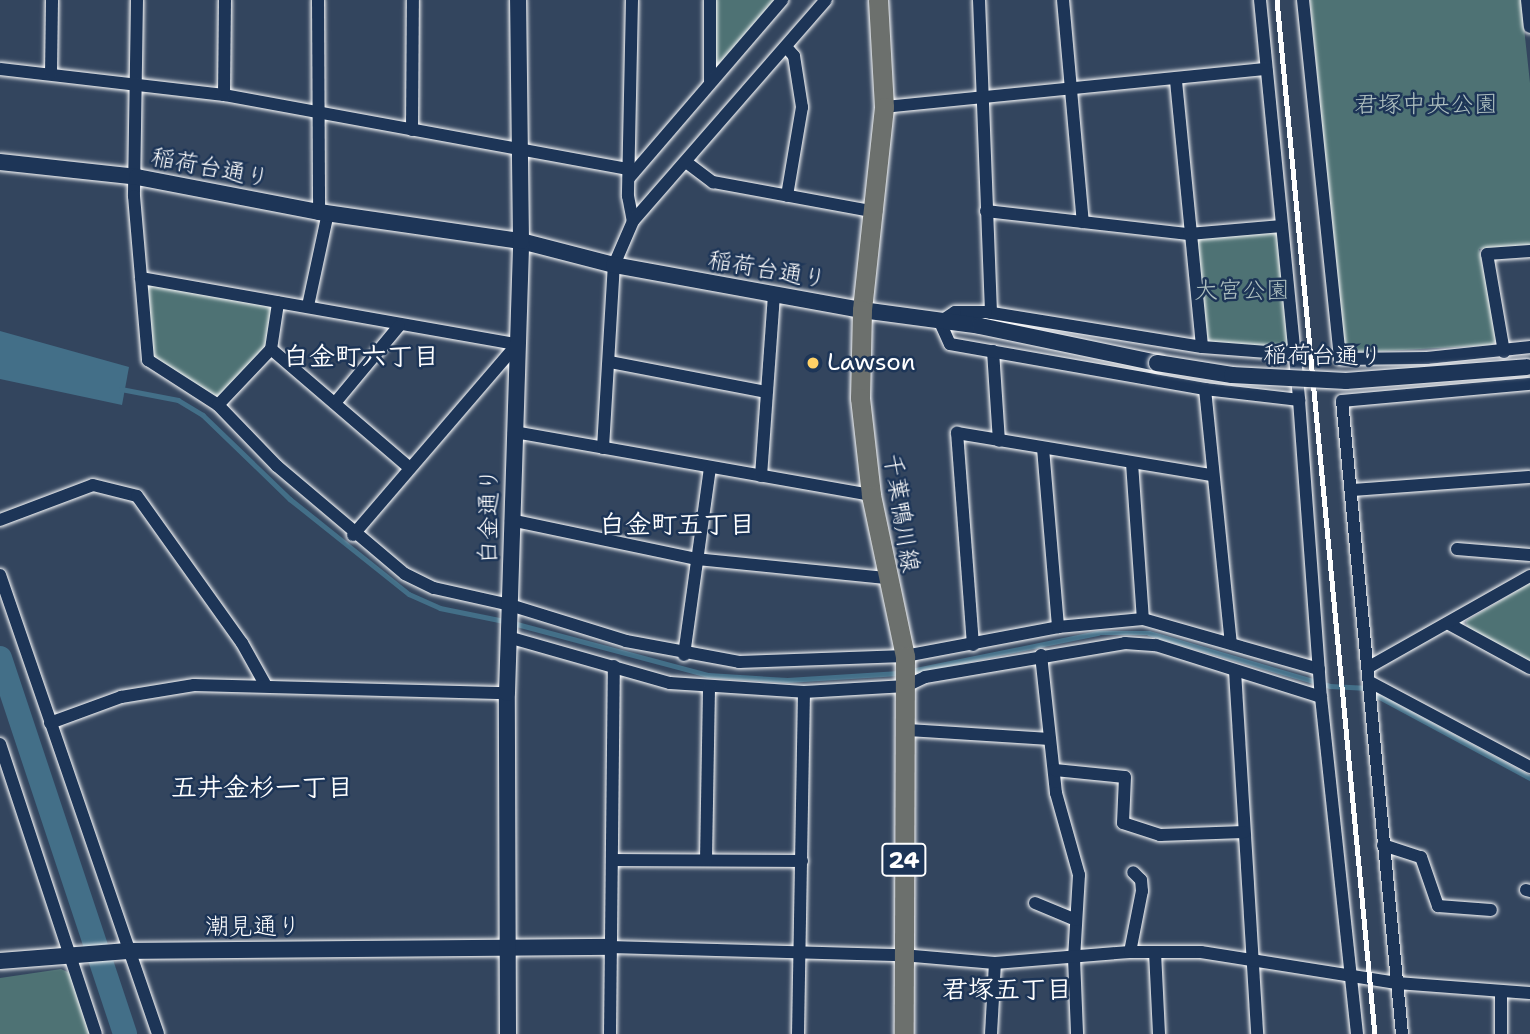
<!DOCTYPE html>
<html>
<head>
<meta charset="utf-8">
<style>
	body { margin:0 }
	#map { position:relative; width:1530px; height:1034px; overflow:hidden; background:#33455e; font-family:"Shantell Sans","Klee One",sans-serif }
	div>[style] { position:absolute }
	.green>* { inset:0; background:#4e7274 }
	.water>* { inset:0; background:#436f88 }
	.stream>* { height:4.5px; margin:-2.25px; padding:0 2.25px; transform-origin:2.25px; border-radius:2.25px; background:#436f88 }
	.river>* { height:24px; margin:-12px; padding:0 12px; transform-origin:12px; border-radius:12px; background:#436f88 }
	.roads { filter:drop-shadow(0 0 2px #fff) drop-shadow(0 0 2px #fff) }
	.minor>* { height:12px; margin:-6px; padding:0 6px; transform-origin:6px; border-radius:6px; background:#1d3557 }
	.tertiary>* { height:16px; margin:-8px; padding:0 8px; transform-origin:8px; border-radius:8px; background:#1d3557 }
	.primary>* { height:19px; margin:-9.5px; padding:0 9.5px; transform-origin:9.5px; border-radius:9.5px; background:#6c706d }
	.rail>* { height:4.5px; margin:-2.25px; padding:0 2.25px; transform-origin:2.25px; border-radius:2.25px; background:#fff }
	.bridges { filter:drop-shadow(0 0 2px #fff) drop-shadow(0 0 2px #fff) }
	.tertiary-bridge>* { height:16px; margin:-8px; padding:0 8px; transform-origin:8px; border-radius:8px; background:#1d3557 }
	.dots>* { width:19px; height:19px; translate:-50% -50%; box-sizing:border-box; border:4px solid #1d3557; border-radius:50% }
	span { translate:-50% -50%; white-space:nowrap; text-align:center; line-height:1.15; -webkit-text-stroke:5px #1d3557; paint-order:stroke }
	.shield-label span { padding:2px 5px; background:#1d3557; border:2px solid; border-radius:5px; -webkit-text-stroke-width:0 }
	.shield-label { font-size:23px; color:#fff; font-weight:700 }
	.park-label { font-size:24px; color:#afc0c0 }
	.street-label { font-size:24px; color:#fff }
	.poi-label { font-size:24px; color:#fff }
	.left { translate:0 -50%; text-align:left }
	.neighbourhood-label { font-size:26px; color:#fff; font-weight:700 }
</style>
</head>
<body>
<div id="map">
	<div class="green">
		<i style="clip-path:polygon(710px 0,782px 0,710px 82px)"></i>
		<i style="clip-path:polygon(1310px 0,1521px 0,1530px 83px,1530px 245px,1479px 249px,1498px 339px,1492px 345px,1349px 353px,1343px 349px)"></i>
		<i style="clip-path:polygon(1282px 226px,1293px 354px,1202px 347px,1189px 234px)"></i>
		<i style="clip-path:polygon(141px 278px,278px 303px,271px 349px,218px 405px,148px 360px)"></i>
		<i style="clip-path:polygon(1530px 583px,1530px 663px,1467px 629px,1466px 621px)"></i>
		<i style="clip-path:polygon(61px 969px,70px 973px,90px 1034px,0 1034px,0 978px)"></i>
	</div>
	<div class="water">
		<i style="clip-path:polygon(0 331px,129px 367px,122px 405px,0 379px)"></i>
	</div>
	<div class="stream">
		<i style="left:121px;top:389px;width:58px;rotate:10.9deg"></i>
		<i style="left:178px;top:400px;width:29px;rotate:31deg"></i>
		<i style="left:203px;top:415px;width:121px;rotate:44deg"></i>
		<i style="left:290px;top:499px;width:152px;rotate:38.6deg"></i>
		<i style="left:409px;top:594px;width:34px;rotate:24deg"></i>
		<i style="left:440px;top:608px;width:65px;rotate:11.5deg"></i>
		<i style="left:513px;top:623px;width:202px;rotate:14.9deg"></i>
		<i style="left:708px;top:675px;width:79px;rotate:3.6deg"></i>
		<i style="left:787px;top:680px;width:112px;rotate:-3.6deg"></i>
		<i style="left:911px;top:671px;width:191px;rotate:-11.5deg"></i>
		<i style="left:1098px;top:633px;width:51px"></i>
		<i style="left:1149px;top:633px;width:189px;rotate:16.3deg"></i>
		<i style="left:1330px;top:686px;width:33px;rotate:3deg"></i>
		<i style="left:1363px;top:688px;width:190px;rotate:28.3deg"></i>
	</div>
	<div class="river">
		<i style="left:0;top:658px;width:396px;rotate:71.6deg"></i>
	</div>
	<div class="roads">
		<div class="minor">
			<i style="left:137px;top:0;width:196px;rotate:90.9deg"></i>
			<i style="left:134px;top:196px;width:165px;rotate:85.1deg"></i>
			<i style="left:148px;top:360px;width:83px;rotate:32.7deg"></i>
			<i style="left:218px;top:405px;width:85px;rotate:46deg"></i>
			<i style="left:277px;top:466px;width:167px;rotate:40.2deg"></i>
			<i style="left:405px;top:574px;width:32px;rotate:26deg"></i>
			<i style="left:434px;top:588px;width:78px;rotate:12.6deg"></i>
			<i style="left:510px;top:605px;width:121px;rotate:17.2deg"></i>
			<i style="left:626px;top:641px;width:115px;rotate:10.5deg"></i>
			<i style="left:739px;top:662px;width:166px;rotate:-2.1deg"></i>
			<i style="left:905px;top:656px;width:156px;rotate:-10.7deg"></i>
			<i style="left:1058px;top:627px;width:85px;rotate:-5.4deg"></i>
			<i style="left:1143px;top:619px;width:183px;rotate:15.9deg"></i>
			<i style="left:318px;top:0;width:212px;rotate:89.7deg"></i>
			<i style="left:632px;top:0;width:196px;rotate:91.2deg"></i>
			<i style="left:628px;top:196px;width:25px;rotate:79deg"></i>
			<i style="left:710px;top:0;width:82px;rotate:90deg"></i>
			<i style="left:979px;top:0;width:313px;rotate:87.8deg"></i>
			<i style="left:1063px;top:0;width:223px;rotate:84.9deg"></i>
			<i style="left:1260px;top:0;width:402px;rotate:84.4deg"></i>
			<i style="left:1299px;top:400px;width:298px;rotate:85.8deg"></i>
			<i style="left:1321px;top:697px;width:339px;rotate:83.9deg"></i>
			<i style="left:1303px;top:0;width:361px;rotate:84.1deg"></i>
			<i style="left:1340px;top:359px;width:87px;rotate:-0.7deg"></i>
			<i style="left:1427px;top:358px;width:104px;rotate:-6.1deg"></i>
			<i style="left:1527px;top:0;width:27px;rotate:84deg"></i>
			<i style="left:786px;top:47px;width:12px;rotate:48deg"></i>
			<i style="left:794px;top:56px;width:52px;rotate:81.1deg"></i>
			<i style="left:802px;top:107px;width:90px;rotate:99.6deg"></i>
			<i style="left:0;top:69px;width:226px;rotate:6.6deg"></i>
			<i style="left:224px;top:95px;width:412px;rotate:10.4deg"></i>
			<i style="left:51px;top:73px;width:73px;rotate:-89.2deg"></i>
			<i style="left:1176px;top:81px;width:267px;rotate:84.4deg"></i>
			<i style="left:224px;top:95px;width:95px;rotate:-89.4deg"></i>
			<i style="left:884px;top:107px;width:384px;rotate:-5.7deg"></i>
			<i style="left:412px;top:130px;width:130px;rotate:-89.6deg"></i>
			<i style="left:686px;top:162px;width:34px;rotate:37deg"></i>
			<i style="left:713px;top:182px;width:166px;rotate:10.4deg"></i>
			<i style="left:629px;top:178px;width:235px;rotate:-49.3deg"></i>
			<i style="left:986px;top:211px;width:204px;rotate:6.5deg"></i>
			<i style="left:1189px;top:234px;width:93px;rotate:-4.9deg"></i>
			<i style="left:141px;top:278px;width:382px;rotate:10deg"></i>
			<i style="left:308px;top:306px;width:95px;rotate:-77.9deg"></i>
			<i style="left:271px;top:349px;width:183px;rotate:40.6deg"></i>
			<i style="left:993px;top:351px;width:90px;rotate:86.2deg"></i>
			<i style="left:1504px;top:352px;width:99px;rotate:-99.8deg"></i>
			<i style="left:1487px;top:254px;width:43px;rotate:-4deg"></i>
			<i style="left:1293px;top:354px;width:91px;rotate:-175.6deg"></i>
			<i style="left:1202px;top:347px;width:219px;rotate:-170.8deg"></i>
			<i style="left:986px;top:312px;width:31px;rotate:180deg"></i>
			<i style="left:955px;top:312px;width:18px;rotate:146deg"></i>
			<i style="left:940px;top:322px;width:24px;rotate:66deg"></i>
			<i style="left:950px;top:344px;width:259px;rotate:10deg"></i>
			<i style="left:1205px;top:389px;width:95px;rotate:6.7deg"></i>
			<i style="left:610px;top:362px;width:159px;rotate:10.9deg"></i>
			<i style="left:1205px;top:389px;width:255px;rotate:84.2deg"></i>
			<i style="left:335px;top:403px;width:100px;rotate:-50.3deg"></i>
			<i style="left:218px;top:405px;width:77px;rotate:-46.6deg"></i>
			<i style="left:271px;top:349px;width:47px;rotate:-81.3deg"></i>
			<i style="left:514px;top:432px;width:363px;rotate:10deg"></i>
			<i style="left:603px;top:448px;width:183px;rotate:-86.6deg"></i>
			<i style="left:614px;top:265px;width:48px;rotate:-66.6deg"></i>
			<i style="left:633px;top:221px;width:293px;rotate:-48.9deg"></i>
			<i style="left:1043px;top:448px;width:180px;rotate:85.2deg"></i>
			<i style="left:1132px;top:463px;width:156px;rotate:86deg"></i>
			<i style="left:761px;top:476px;width:181px;rotate:-85.9deg"></i>
			<i style="left:1352px;top:490px;width:178px;rotate:-4.2deg"></i>
			<i style="left:0;top:520px;width:99px;rotate:-20.6deg"></i>
			<i style="left:93px;top:485px;width:45px;rotate:14deg"></i>
			<i style="left:137px;top:496px;width:181px;rotate:54.5deg"></i>
			<i style="left:242px;top:643px;width:49px;rotate:60.8deg"></i>
			<i style="left:511px;top:520px;width:189px;rotate:11.9deg"></i>
			<i style="left:696px;top:559px;width:192px;rotate:5.7deg"></i>
			<i style="left:353px;top:535px;width:252px;rotate:-49.3deg"></i>
			<i style="left:1457px;top:549px;width:73px;rotate:4.7deg"></i>
			<i style="left:0;top:575px;width:485px;rotate:71deg"></i>
			<i style="left:1449px;top:624px;width:92px;rotate:28.5deg"></i>
			<i style="left:508px;top:637px;width:168px;rotate:15.9deg"></i>
			<i style="left:670px;top:683px;width:134px;rotate:3.8deg"></i>
			<i style="left:804px;top:692px;width:102px;rotate:-3.4deg"></i>
			<i style="left:906px;top:686px;width:21px;rotate:-25deg"></i>
			<i style="left:925px;top:677px;width:203px;rotate:-9.6deg"></i>
			<i style="left:1125px;top:643px;width:31px;rotate:4deg"></i>
			<i style="left:1156px;top:645px;width:173px;rotate:17.5deg"></i>
			<i style="left:973px;top:645px;width:213px;rotate:-94.3deg"></i>
			<i style="left:957px;top:433px;width:258px;rotate:9.4deg"></i>
			<i style="left:684px;top:655px;width:189px;rotate:-82.1deg"></i>
			<i style="left:1041px;top:655px;width:139px;rotate:83.8deg"></i>
			<i style="left:1056px;top:793px;width:85px;rotate:74.3deg"></i>
			<i style="left:1079px;top:875px;width:83px;rotate:93.4deg"></i>
			<i style="left:1074px;top:958px;width:76px;rotate:87.7deg"></i>
			<i style="left:1369px;top:667px;width:185px;rotate:-29.5deg"></i>
			<i style="left:1235px;top:671px;width:364px;rotate:86.5deg"></i>
			<i style="left:1370px;top:682px;width:181px;rotate:28deg"></i>
			<i style="left:50px;top:723px;width:76px;rotate:-20.1deg"></i>
			<i style="left:121px;top:697px;width:74px;rotate:-9.3deg"></i>
			<i style="left:194px;top:685px;width:313px;rotate:1.5deg"></i>
			<i style="left:908px;top:730px;width:142px;rotate:3.6deg"></i>
			<i style="left:0;top:744px;width:305px;rotate:71.7deg"></i>
			<i style="left:1055px;top:770px;width:70px;rotate:5.7deg"></i>
			<i style="left:1125px;top:777px;width:46px;rotate:92.5deg"></i>
			<i style="left:1123px;top:823px;width:39px;rotate:18deg"></i>
			<i style="left:1160px;top:835px;width:84px;rotate:-2deg"></i>
			<i style="left:1383px;top:845px;width:40px;rotate:18deg"></i>
			<i style="left:1421px;top:857px;width:52px;rotate:70.9deg"></i>
			<i style="left:1438px;top:906px;width:53px;rotate:4.3deg"></i>
			<i style="left:614px;top:860px;width:188px;rotate:0.3deg"></i>
			<i style="left:706px;top:860px;width:173px;rotate:-89deg"></i>
			<i style="left:1526px;top:890px;width:4px;rotate:14deg"></i>
			<i style="left:1035px;top:903px;width:44px;rotate:22.5deg"></i>
			<i style="left:610px;top:947px;width:292px;rotate:1.6deg"></i>
			<i style="left:902px;top:955px;width:93px;rotate:4.9deg"></i>
			<i style="left:995px;top:963px;width:135px;rotate:-4.7deg"></i>
			<i style="left:1130px;top:952px;width:71px"></i>
			<i style="left:1201px;top:952px;width:198px;rotate:9deg"></i>
			<i style="left:1397px;top:983px;width:133px;rotate:4.3deg"></i>
			<i style="left:1130px;top:952px;width:62px;rotate:-78.9deg"></i>
			<i style="left:1142px;top:891px;width:11px;rotate:-95deg"></i>
			<i style="left:1141px;top:880px;width:11px;rotate:-135deg"></i>
			<i style="left:1155px;top:952px;width:82px;rotate:87.2deg"></i>
			<i style="left:610px;top:1034px;width:368px;rotate:-89.4deg"></i>
			<i style="left:798px;top:1034px;width:342px;rotate:-89deg"></i>
			<i style="left:991px;top:1034px;width:71px;rotate:-86.8deg"></i>
			<i style="left:1402px;top:1034px;width:636px;rotate:-95.41deg"></i>
			<i style="left:1342px;top:401px;width:189px;rotate:-5.2deg"></i>
			<i style="left:1501px;top:1034px;width:43px;rotate:-90deg"></i>
		</div>
		<div class="tertiary">
			<i style="left:0;top:162px;width:138px;rotate:6.2deg"></i>
			<i style="left:137px;top:177px;width:185px;rotate:10.9deg"></i>
			<i style="left:319px;top:212px;width:204px;rotate:8.2deg"></i>
			<i style="left:521px;top:241px;width:96px;rotate:14.5deg"></i>
			<i style="left:614px;top:265px;width:252px;rotate:10.3deg"></i>
			<i style="left:862px;top:310px;width:119px;rotate:7.7deg"></i>
			<i style="left:980px;top:326px;width:181px;rotate:11.8deg"></i>
			<i style="left:0;top:961px;width:128px;rotate:-4.5deg"></i>
			<i style="left:128px;top:951px;width:482px;rotate:-0.5deg"></i>
			<i style="left:508px;top:1034px;width:341px;rotate:-90.2deg"></i>
			<i style="left:507px;top:693px;width:452px;rotate:-88.2deg"></i>
			<i style="left:521px;top:241px;width:241px;rotate:-90.7deg"></i>
		</div>
		<div class="primary">
			<i style="left:878px;top:0;width:107px;rotate:86.8deg"></i>
			<i style="left:884px;top:107px;width:204px;rotate:96.2deg"></i>
			<i style="left:862px;top:310px;width:88px;rotate:91.3deg"></i>
			<i style="left:860px;top:398px;width:98px;rotate:83.5deg"></i>
			<i style="left:871px;top:495px;width:165px;rotate:78.1deg"></i>
			<i style="left:905px;top:656px;width:378px;rotate:90.2deg"></i>
		</div>
	</div>
	<div class="rail">
		<i style="left:1277px;top:0;width:1039px;rotate:84.59deg"></i>
	</div>
	<div class="bridges">
		<div class="tertiary-bridge">
			<i style="left:1157px;top:363px;width:76px;rotate:9.1deg"></i>
			<i style="left:1232px;top:375px;width:114px;rotate:3deg"></i>
			<i style="left:1346px;top:381px;width:181px;rotate:-4.4deg"></i>
		</div>
	</div>
	<div class="dots">
		<i style="left:813px;top:363px;background:#ffd166"></i>
	</div>
	<div class="shield-label">
		<span style="left:904px;top:860px">24</span>
	</div>
	<div class="park-label">
		<span style="left:1426px;top:105px">君塚中央公園</span>
		<span style="left:1242px;top:291px">大宮公園</span>
	</div>
	<div class="street-label">
		<span style="left:210px;top:168px;rotate:11deg">稲荷台通り</span>
		<span style="left:767px;top:270px;rotate:10deg">稲荷台通り</span>
		<span style="left:1323px;top:356px;rotate:1deg">稲荷台通り</span>
		<span style="left:901px;top:513px;rotate:81deg">千葉鴨川線</span>
		<span style="left:489px;top:516px;rotate:-89deg">白金通り</span>
		<span style="left:253px;top:927px">潮見通り</span>
	</div>
	<div class="poi-label">
		<span class="left" style="left:827px;top:363px">Lawson</span>
	</div>
	<div class="neighbourhood-label">
		<span style="left:361px;top:356px">白金町六丁目</span>
		<span style="left:677px;top:524px">白金町五丁目</span>
		<span style="left:262px;top:787px">五井金杉一丁目</span>
		<span style="left:1007px;top:989px">君塚五丁目</span>
	</div>
</div>
</body>
</html>
